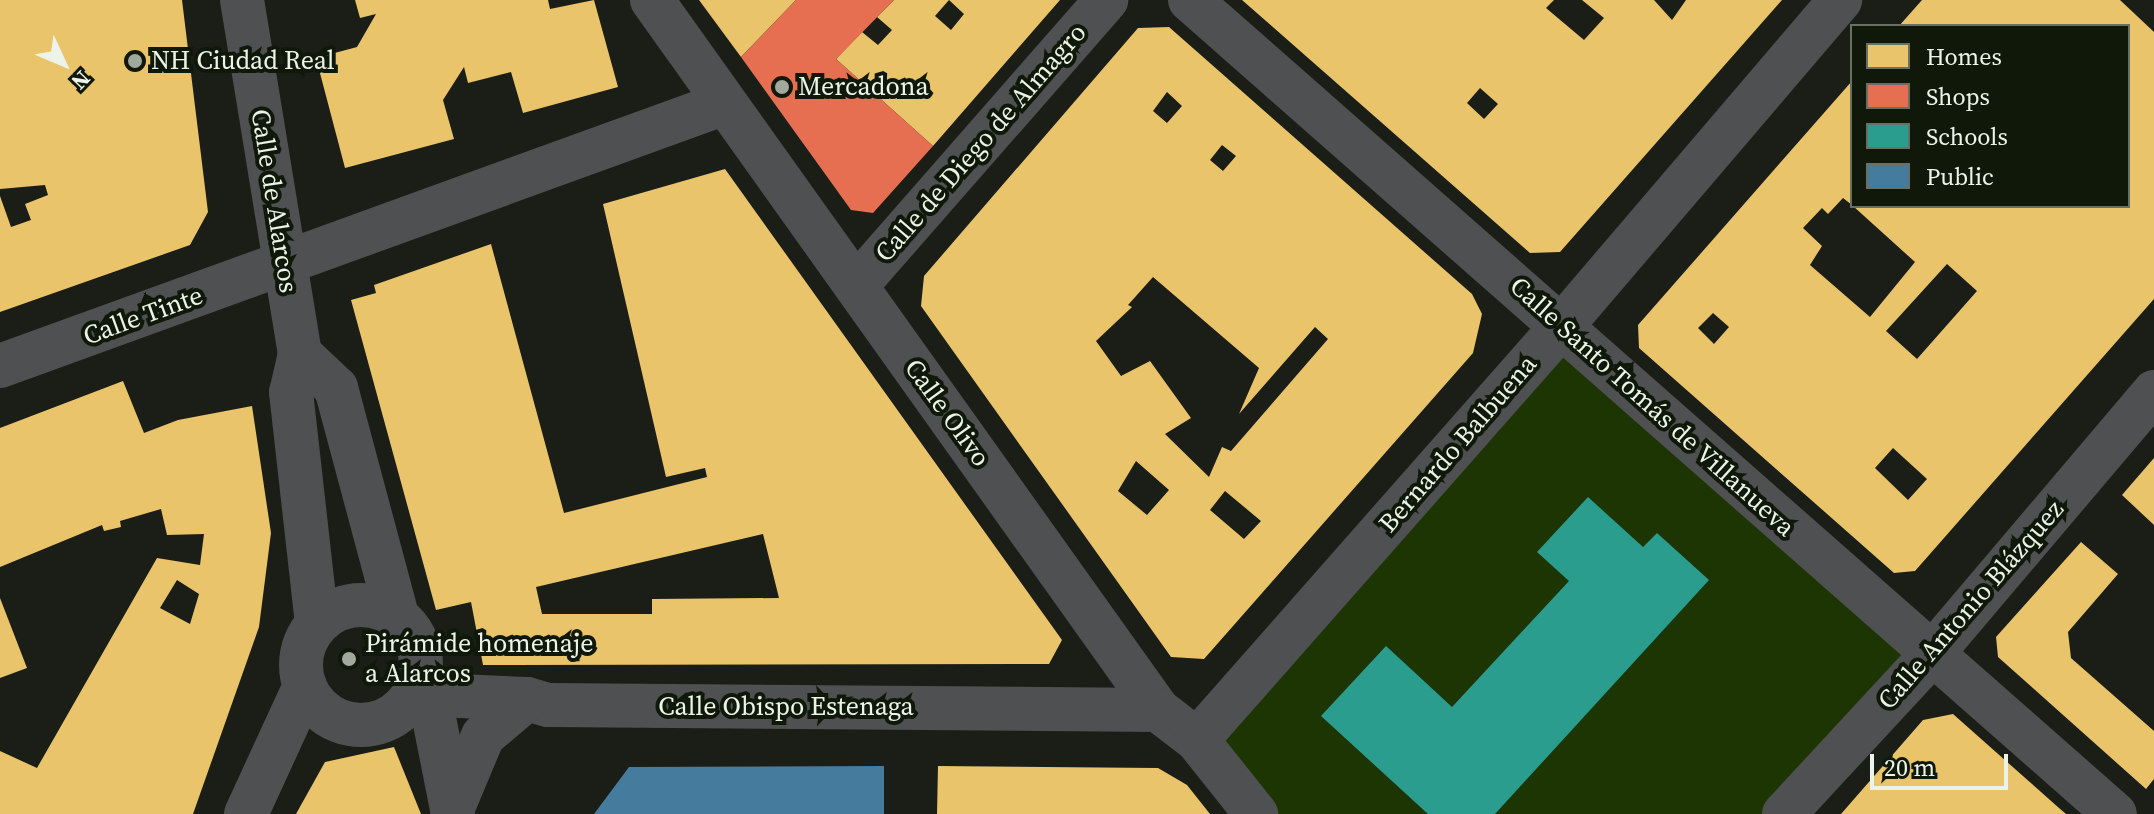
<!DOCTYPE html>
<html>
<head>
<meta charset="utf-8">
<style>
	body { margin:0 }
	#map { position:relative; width:2154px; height:814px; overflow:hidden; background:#1a1e16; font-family:"Source Serif 4",serif }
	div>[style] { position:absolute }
	.green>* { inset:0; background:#1d3503 }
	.homes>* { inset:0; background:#e9c46a }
	.shops>* { inset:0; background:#e76f51 }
	.schools>* { inset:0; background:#2a9d8f }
	.public>* { inset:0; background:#457b9d }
	.minor>* { height:44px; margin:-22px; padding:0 22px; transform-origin:22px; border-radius:22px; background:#4e5052 }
	.minor>.ring { margin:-22px; padding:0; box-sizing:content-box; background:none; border:44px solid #4e5052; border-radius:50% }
	.dots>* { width:22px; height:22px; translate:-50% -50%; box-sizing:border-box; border:4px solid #10180a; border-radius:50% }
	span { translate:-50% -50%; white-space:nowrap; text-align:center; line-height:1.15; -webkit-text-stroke:8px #10180a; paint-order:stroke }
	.poi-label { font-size:26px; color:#ecf3e8 }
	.left { translate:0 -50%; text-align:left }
	.street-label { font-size:26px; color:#ecf3e8 }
	.legend { position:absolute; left:1850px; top:24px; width:280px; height:184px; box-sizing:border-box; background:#10180a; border:2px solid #687063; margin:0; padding:10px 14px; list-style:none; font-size:24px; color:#ecf3e8 }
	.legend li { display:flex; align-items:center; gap:16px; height:40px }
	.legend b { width:40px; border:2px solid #687063 }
	.north { position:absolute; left:24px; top:24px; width:80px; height:80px; -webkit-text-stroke:6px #10180a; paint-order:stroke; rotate:134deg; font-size:22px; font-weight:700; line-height:32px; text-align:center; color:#ecf3e8 }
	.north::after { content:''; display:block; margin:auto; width:28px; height:36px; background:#ecf3e8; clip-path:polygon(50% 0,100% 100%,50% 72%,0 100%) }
	.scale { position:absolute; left:1870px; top:754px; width:138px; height:36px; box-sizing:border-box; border:4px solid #ecf3e8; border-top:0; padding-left:10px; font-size:24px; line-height:28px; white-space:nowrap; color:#ecf3e8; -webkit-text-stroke:6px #10180a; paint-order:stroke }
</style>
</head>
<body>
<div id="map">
	<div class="green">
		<i style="clip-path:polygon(1561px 327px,1931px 655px,1772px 814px,1265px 814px,1197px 740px)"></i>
	</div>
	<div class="homes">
		<i style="clip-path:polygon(0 0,182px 0,208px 212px,190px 245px,0 312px,0 196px,11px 227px,31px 220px,25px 204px,48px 195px,45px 185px,0 189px)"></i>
		<i style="clip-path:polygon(355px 0,548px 0,550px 9px,594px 0,618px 87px,523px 113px,511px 72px,468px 83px,464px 67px,443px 100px,454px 139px,345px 168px,316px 58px,357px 47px,376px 14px,360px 18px)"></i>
		<i style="clip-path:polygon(699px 0,796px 0,741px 57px)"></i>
		<i style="clip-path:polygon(evenodd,894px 0,1060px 0,933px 146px,836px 59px,862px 32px,878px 45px,892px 30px,877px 17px,894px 0,949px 0,964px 14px,951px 30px,935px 16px,949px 0)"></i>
		<i style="clip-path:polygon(evenodd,1242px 0,1554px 0,1546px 8px,1584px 40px,1604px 18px,1582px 0,1654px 0,1672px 20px,1686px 0,1782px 0,1560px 252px,1530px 253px,1242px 0,1480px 88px,1498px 104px,1484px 119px,1467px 103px,1480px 88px)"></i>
		<i style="clip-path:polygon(evenodd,1922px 0,2120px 0,2154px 32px,2154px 299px,1915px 571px,1894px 573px,1639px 348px,1638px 325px,1852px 81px,1852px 205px,1843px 198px,1828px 214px,1822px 208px,1803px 228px,1822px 246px,1810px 265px,1870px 317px,1915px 262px,1853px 206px,2128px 206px,2128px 26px,1899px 26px,1922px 0,1947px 264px,1977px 291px,1917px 359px,1886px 331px,1947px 264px,1922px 0,1713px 313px,1729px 327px,1714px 344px,1698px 328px,1713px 313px,1922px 0,1893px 448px,1927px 479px,1908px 500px,1875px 468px,1893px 448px)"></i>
		<i style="clip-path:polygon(evenodd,1169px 27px,1472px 294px,1482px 314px,1473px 353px,1204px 659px,1171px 657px,921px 306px,924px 276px,1138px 28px,1169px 27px,1167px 92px,1182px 106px,1167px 123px,1153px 111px,1167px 92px,1169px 27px,1222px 145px,1236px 156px,1223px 171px,1210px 160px,1222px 145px,1169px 27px,1153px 277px,1259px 368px,1239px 414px,1315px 327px,1328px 339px,1231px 451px,1222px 447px,1209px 477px,1165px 434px,1191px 418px,1150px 361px,1121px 376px,1096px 341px,1132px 307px,1128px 305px,1153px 277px,1169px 27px,1136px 461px,1169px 490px,1147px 515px,1118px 491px,1136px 461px,1169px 27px,1225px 491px,1261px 521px,1244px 539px,1210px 510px,1225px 491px)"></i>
		<i style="clip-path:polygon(evenodd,725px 169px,1062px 640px,1049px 664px,483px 665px,471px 602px,436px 610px,351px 300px,376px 293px,374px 285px,491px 244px,564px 513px,707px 477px,705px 468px,666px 477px,603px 204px,725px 169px,763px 534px,779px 598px,652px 599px,652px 614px,542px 614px,536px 587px,763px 534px)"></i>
		<i style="clip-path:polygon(evenodd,123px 381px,144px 433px,178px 420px,252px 406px,271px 533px,259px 627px,193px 814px,0 814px,0 751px,37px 768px,157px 558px,200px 565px,204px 534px,167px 535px,161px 509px,120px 521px,121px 527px,104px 531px,102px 525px,0 567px,0 428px,123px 381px,177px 580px,199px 594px,190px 624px,160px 608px,177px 580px)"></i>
		<i style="clip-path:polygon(2154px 458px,2154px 525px,2122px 495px)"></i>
		<i style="clip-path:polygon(2081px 542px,2118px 574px,2068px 632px,2071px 658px,2154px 731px,2154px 779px,2146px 789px,1998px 657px,1996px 637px)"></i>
		<i style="clip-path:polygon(0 598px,27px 668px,0 678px)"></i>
		<i style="clip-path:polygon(1953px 714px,2059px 808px,2066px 814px,1841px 814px,1923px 720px)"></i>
		<i style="clip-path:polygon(394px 747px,421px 814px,296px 814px,325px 762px)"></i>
		<i style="clip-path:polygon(938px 766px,1158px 768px,1187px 785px,1210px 814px,937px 814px)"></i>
	</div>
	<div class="shops">
		<i style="clip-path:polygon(796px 0,894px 0,836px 59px,933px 146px,873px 213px,851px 210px,741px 57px)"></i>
	</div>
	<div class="schools">
		<i style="clip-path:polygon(1588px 497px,1643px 547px,1657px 533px,1709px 580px,1495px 814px,1428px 814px,1321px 716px,1386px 646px,1452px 707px,1569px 581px,1537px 552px)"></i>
	</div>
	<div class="public">
		<i style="clip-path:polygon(884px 766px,884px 814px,594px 814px,629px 767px)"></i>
	</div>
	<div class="minor">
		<i style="left:242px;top:0;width:359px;rotate:80.7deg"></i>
		<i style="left:300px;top:354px;width:39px;rotate:103deg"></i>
		<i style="left:291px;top:392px;width:232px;rotate:83.6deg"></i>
		<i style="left:652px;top:0;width:872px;rotate:54.52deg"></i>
		<i style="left:1158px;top:710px;width:49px;rotate:37.6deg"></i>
		<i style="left:1197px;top:740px;width:95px;rotate:51.4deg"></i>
		<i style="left:1190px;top:0;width:1232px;rotate:41.35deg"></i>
		<i style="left:856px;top:286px;width:380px;rotate:-48.8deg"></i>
		<i style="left:300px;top:354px;width:50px;rotate:43.4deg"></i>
		<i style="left:336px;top:388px;width:236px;rotate:75deg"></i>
		<i style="left:0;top:366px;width:771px;rotate:-19.94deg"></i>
		<i class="ring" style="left:301px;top:605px;width:76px;height:76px"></i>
		<i style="left:429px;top:693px;width:123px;rotate:78.8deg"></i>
		<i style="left:415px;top:694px;width:112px;rotate:2.6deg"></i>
		<i style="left:527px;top:699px;width:22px;rotate:16deg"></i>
		<i style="left:548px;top:705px;width:610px;rotate:0.47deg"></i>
		<i style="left:1197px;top:740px;width:551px;rotate:-48.61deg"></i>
		<i style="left:1561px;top:327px;width:430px;rotate:-49.5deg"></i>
		<i style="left:452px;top:810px;width:80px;rotate:-67.3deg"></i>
		<i style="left:483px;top:736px;width:57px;rotate:-40.1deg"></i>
		<i style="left:246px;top:814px;width:141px;rotate:-65.3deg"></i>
		<i style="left:1784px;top:814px;width:217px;rotate:-47.2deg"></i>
		<i style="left:1931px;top:655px;width:345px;rotate:-49.7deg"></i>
	</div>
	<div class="dots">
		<i style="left:135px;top:61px;background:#a2a89e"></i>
		<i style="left:782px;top:87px;background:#a2a89e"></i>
		<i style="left:349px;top:659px;background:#a2a89e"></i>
	</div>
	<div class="poi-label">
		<span class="left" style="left:151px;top:61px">NH Ciudad Real</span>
		<span class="left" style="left:798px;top:87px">Mercadona</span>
		<span class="left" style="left:365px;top:659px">Pirámide homenaje<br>a Alarcos</span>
	</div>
	<div class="street-label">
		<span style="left:981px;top:143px;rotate:-49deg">Calle de Diego de Almagro</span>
		<span style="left:274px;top:201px;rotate:81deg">Calle de Alarcos</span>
		<span style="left:143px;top:316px;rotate:-20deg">Calle Tinte</span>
		<span style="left:1652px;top:407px;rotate:42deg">Calle Santo Tomás de Villanueva</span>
		<span style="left:947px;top:413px;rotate:54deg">Calle Olivo</span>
		<span style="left:1458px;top:444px;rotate:-49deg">Bernardo Balbuena</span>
		<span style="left:1971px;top:605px;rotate:-49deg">Calle Antonio Blázquez</span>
		<span style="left:786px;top:707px">Calle Obispo Estenaga</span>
	</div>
	<ul class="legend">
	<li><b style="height:22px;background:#e9c46a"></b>Homes</li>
	<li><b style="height:22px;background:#e76f51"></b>Shops</li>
	<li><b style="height:22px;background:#2a9d8f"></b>Schools</li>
	<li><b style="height:22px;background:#457b9d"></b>Public</li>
	</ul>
	<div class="north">N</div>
	<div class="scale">20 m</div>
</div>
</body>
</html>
